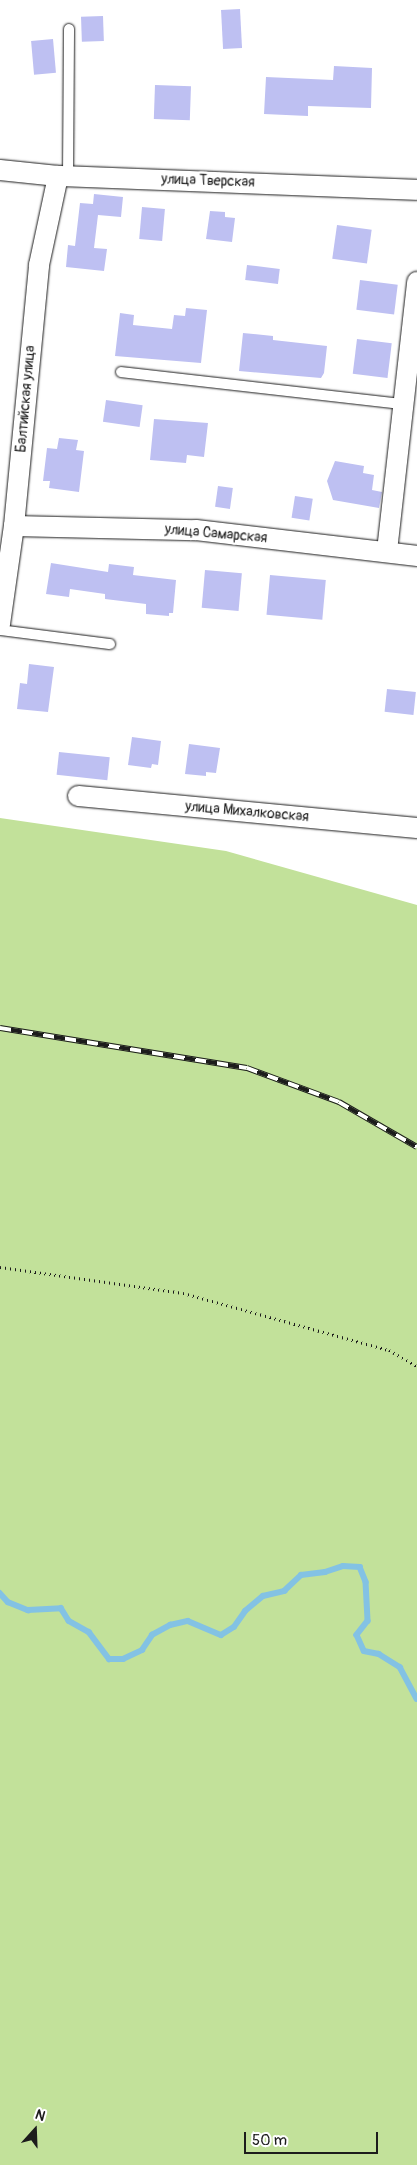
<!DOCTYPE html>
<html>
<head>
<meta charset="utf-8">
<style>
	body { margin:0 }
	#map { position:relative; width:417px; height:2165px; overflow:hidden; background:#fff; font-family:Pangolin,sans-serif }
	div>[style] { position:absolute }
	.green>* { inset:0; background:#c2e19a }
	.stream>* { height:5.5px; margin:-2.75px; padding:0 2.75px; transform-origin:2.75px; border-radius:2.75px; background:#83c2e4 }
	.building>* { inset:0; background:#bec0f2; transform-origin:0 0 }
	.path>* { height:3px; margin-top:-1.5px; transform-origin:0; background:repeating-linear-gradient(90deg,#1c1c1c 0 1px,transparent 0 5px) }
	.roads { filter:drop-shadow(0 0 1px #1c1c1c) drop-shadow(0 0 1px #1c1c1c) }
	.service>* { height:10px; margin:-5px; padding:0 5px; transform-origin:5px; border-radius:5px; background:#fff }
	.minor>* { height:20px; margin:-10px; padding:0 10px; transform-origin:10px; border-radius:10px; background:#fff }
	.rail>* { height:5.5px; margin-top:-2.75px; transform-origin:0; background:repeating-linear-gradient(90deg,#fff 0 11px,#1c1c1c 0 22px); box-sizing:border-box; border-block:1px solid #1c1c1c }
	span { translate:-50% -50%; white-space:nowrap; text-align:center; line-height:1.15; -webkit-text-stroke:4.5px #fff; paint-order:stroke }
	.street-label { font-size:14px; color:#1c1c1c }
	.north { position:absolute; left:10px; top:2105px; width:50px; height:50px; -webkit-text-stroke:4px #fff; paint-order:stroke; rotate:20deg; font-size:14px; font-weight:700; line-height:20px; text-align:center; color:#1c1c1c }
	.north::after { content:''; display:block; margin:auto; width:18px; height:22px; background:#1c1c1c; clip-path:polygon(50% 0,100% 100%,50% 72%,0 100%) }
	.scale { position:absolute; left:244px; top:2132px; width:134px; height:22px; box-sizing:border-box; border:2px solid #1c1c1c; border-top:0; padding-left:6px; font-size:15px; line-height:18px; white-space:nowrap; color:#1c1c1c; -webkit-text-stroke:4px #fff; paint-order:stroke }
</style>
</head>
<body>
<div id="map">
	<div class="green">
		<i style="clip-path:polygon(0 818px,226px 851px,417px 905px,417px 2165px,0 2165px)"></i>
	</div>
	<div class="stream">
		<i style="left:0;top:1593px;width:12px;rotate:48deg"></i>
		<i style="left:8px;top:1602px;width:22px;rotate:22deg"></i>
		<i style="left:28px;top:1610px;width:33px;rotate:-3deg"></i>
		<i style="left:61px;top:1608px;width:15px;rotate:58deg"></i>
		<i style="left:69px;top:1621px;width:23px;rotate:29deg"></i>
		<i style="left:89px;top:1632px;width:34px;rotate:53deg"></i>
		<i style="left:109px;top:1659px;width:14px"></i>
		<i style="left:123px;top:1659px;width:21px;rotate:-25deg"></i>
		<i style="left:142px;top:1650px;width:18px;rotate:-56deg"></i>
		<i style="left:152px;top:1635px;width:21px;rotate:-29deg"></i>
		<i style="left:170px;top:1625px;width:18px;rotate:-13deg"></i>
		<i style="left:188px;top:1621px;width:36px;rotate:23deg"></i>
		<i style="left:221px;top:1635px;width:15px;rotate:-32deg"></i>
		<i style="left:234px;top:1627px;width:19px;rotate:-55deg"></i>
		<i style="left:245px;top:1611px;width:23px;rotate:-40deg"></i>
		<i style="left:263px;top:1596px;width:22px;rotate:-13deg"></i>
		<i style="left:284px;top:1591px;width:23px;rotate:-43deg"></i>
		<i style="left:301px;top:1575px;width:24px;rotate:-7deg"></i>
		<i style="left:325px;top:1572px;width:19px;rotate:-18deg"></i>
		<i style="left:343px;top:1566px;width:17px;rotate:3deg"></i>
		<i style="left:360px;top:1567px;width:16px;rotate:68deg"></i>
		<i style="left:366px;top:1582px;width:39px;rotate:87deg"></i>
		<i style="left:368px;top:1621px;width:18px;rotate:128deg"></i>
		<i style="left:357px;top:1635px;width:17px;rotate:66deg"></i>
		<i style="left:364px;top:1651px;width:15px;rotate:11deg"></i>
		<i style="left:379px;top:1654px;width:25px;rotate:32deg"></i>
		<i style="left:400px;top:1667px;width:36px;rotate:62deg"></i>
	</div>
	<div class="building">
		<i style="left:240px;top:9px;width:39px;height:19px;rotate:87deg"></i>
		<i style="left:103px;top:16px;width:25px;height:22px;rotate:88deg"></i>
		<i style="left:53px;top:39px;width:34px;height:22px;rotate:85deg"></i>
		<i style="clip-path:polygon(334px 66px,372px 68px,371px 108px,308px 106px,308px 116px,264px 114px,266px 77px,333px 80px)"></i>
		<i style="left:155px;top:85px;width:36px;height:34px;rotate:2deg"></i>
		<i style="clip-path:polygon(94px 194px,123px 197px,121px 217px,98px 215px,94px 248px,107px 249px,104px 271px,66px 267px,68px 245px,75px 246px,80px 203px,93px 204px)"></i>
		<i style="left:142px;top:207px;width:23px;height:32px;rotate:5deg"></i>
		<i style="clip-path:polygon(210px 211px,225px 212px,225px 217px,235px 218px,232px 242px,206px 239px)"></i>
		<i style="left:337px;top:225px;width:35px;height:34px;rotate:8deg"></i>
		<i style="left:247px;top:265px;width:33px;height:15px;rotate:7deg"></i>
		<i style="left:360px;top:280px;width:38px;height:30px;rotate:7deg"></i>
		<i style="clip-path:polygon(186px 308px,207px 310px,201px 363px,115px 356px,120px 313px,134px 315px,133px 325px,172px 329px,174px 315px,185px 316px)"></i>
		<i style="clip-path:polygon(243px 333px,273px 336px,273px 340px,327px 346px,324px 373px,321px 378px,239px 371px)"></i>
		<i style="left:357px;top:339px;width:35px;height:35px;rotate:7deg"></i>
		<i style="left:106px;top:400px;width:37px;height:22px;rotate:8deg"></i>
		<i style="clip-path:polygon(154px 419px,208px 423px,204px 457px,187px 455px,186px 463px,150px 460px)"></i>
		<i style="clip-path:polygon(59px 438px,78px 440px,76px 450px,84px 451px,79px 492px,49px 488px,50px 481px,43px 481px,47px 448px,57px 449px)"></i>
		<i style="clip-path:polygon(335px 461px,364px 466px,363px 473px,374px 475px,372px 490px,382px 492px,379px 508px,333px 500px,327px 481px)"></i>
		<i style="left:218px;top:486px;width:15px;height:21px;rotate:8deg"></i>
		<i style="left:295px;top:496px;width:18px;height:22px;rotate:9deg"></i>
		<i style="clip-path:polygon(51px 563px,108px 572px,109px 564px,134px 567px,133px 575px,176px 580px,173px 613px,169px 613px,169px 616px,146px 614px,146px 604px,105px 599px,105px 594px,70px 589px,69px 597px,46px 594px)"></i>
		<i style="left:205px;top:570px;width:37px;height:38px;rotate:5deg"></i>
		<i style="left:270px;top:575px;width:56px;height:40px;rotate:5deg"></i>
		<i style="clip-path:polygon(29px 664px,54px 667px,48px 712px,17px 709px,20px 683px,27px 684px)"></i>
		<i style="left:387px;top:689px;width:29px;height:23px;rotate:6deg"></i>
		<i style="clip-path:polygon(132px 737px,161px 741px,158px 765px,152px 764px,151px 768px,128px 765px)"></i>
		<i style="clip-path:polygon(189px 744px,220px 748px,216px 773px,206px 772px,206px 776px,185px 774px)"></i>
		<i style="left:59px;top:752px;width:51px;height:23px;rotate:6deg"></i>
	</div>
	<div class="path">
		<i style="left:0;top:1267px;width:185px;rotate:8.1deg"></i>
		<i style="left:183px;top:1293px;width:214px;rotate:15.5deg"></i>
		<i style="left:389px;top:1350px;width:32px;rotate:30deg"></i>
	</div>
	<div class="roads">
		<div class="service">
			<i style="left:68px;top:176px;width:147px;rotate:-89.6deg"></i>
			<i style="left:121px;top:372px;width:284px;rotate:6.5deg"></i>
			<i style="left:0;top:630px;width:111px;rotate:7.3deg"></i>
		</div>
		<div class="minor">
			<i style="left:0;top:170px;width:58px;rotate:5.9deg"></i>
			<i style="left:58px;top:176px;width:359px;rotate:2.2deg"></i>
			<i style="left:14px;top:526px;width:182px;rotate:1.3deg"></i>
			<i style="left:196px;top:530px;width:223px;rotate:6.7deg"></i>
			<i style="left:387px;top:551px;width:271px;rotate:-83.6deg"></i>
			<i style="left:0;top:624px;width:99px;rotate:-81.9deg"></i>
			<i style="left:14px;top:526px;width:262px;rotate:-84.5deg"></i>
			<i style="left:39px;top:265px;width:91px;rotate:-77.9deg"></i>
			<i style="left:78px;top:796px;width:341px;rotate:5.4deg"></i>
		</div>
	</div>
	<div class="rail">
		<i style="left:0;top:1028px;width:250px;rotate:9.2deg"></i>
		<i style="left:247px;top:1068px;width:98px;rotate:20.3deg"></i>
		<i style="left:339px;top:1102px;width:90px;rotate:30deg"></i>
	</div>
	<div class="street-label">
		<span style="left:208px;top:181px;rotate:2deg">улица Тверская</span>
		<span style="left:26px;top:399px;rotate:-85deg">Балтийская улица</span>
		<span style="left:216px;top:534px;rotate:5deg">улица Самарская</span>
		<span style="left:247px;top:812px;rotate:5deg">улица Михалковская</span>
	</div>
	<div class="north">N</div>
	<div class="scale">50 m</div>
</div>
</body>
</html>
